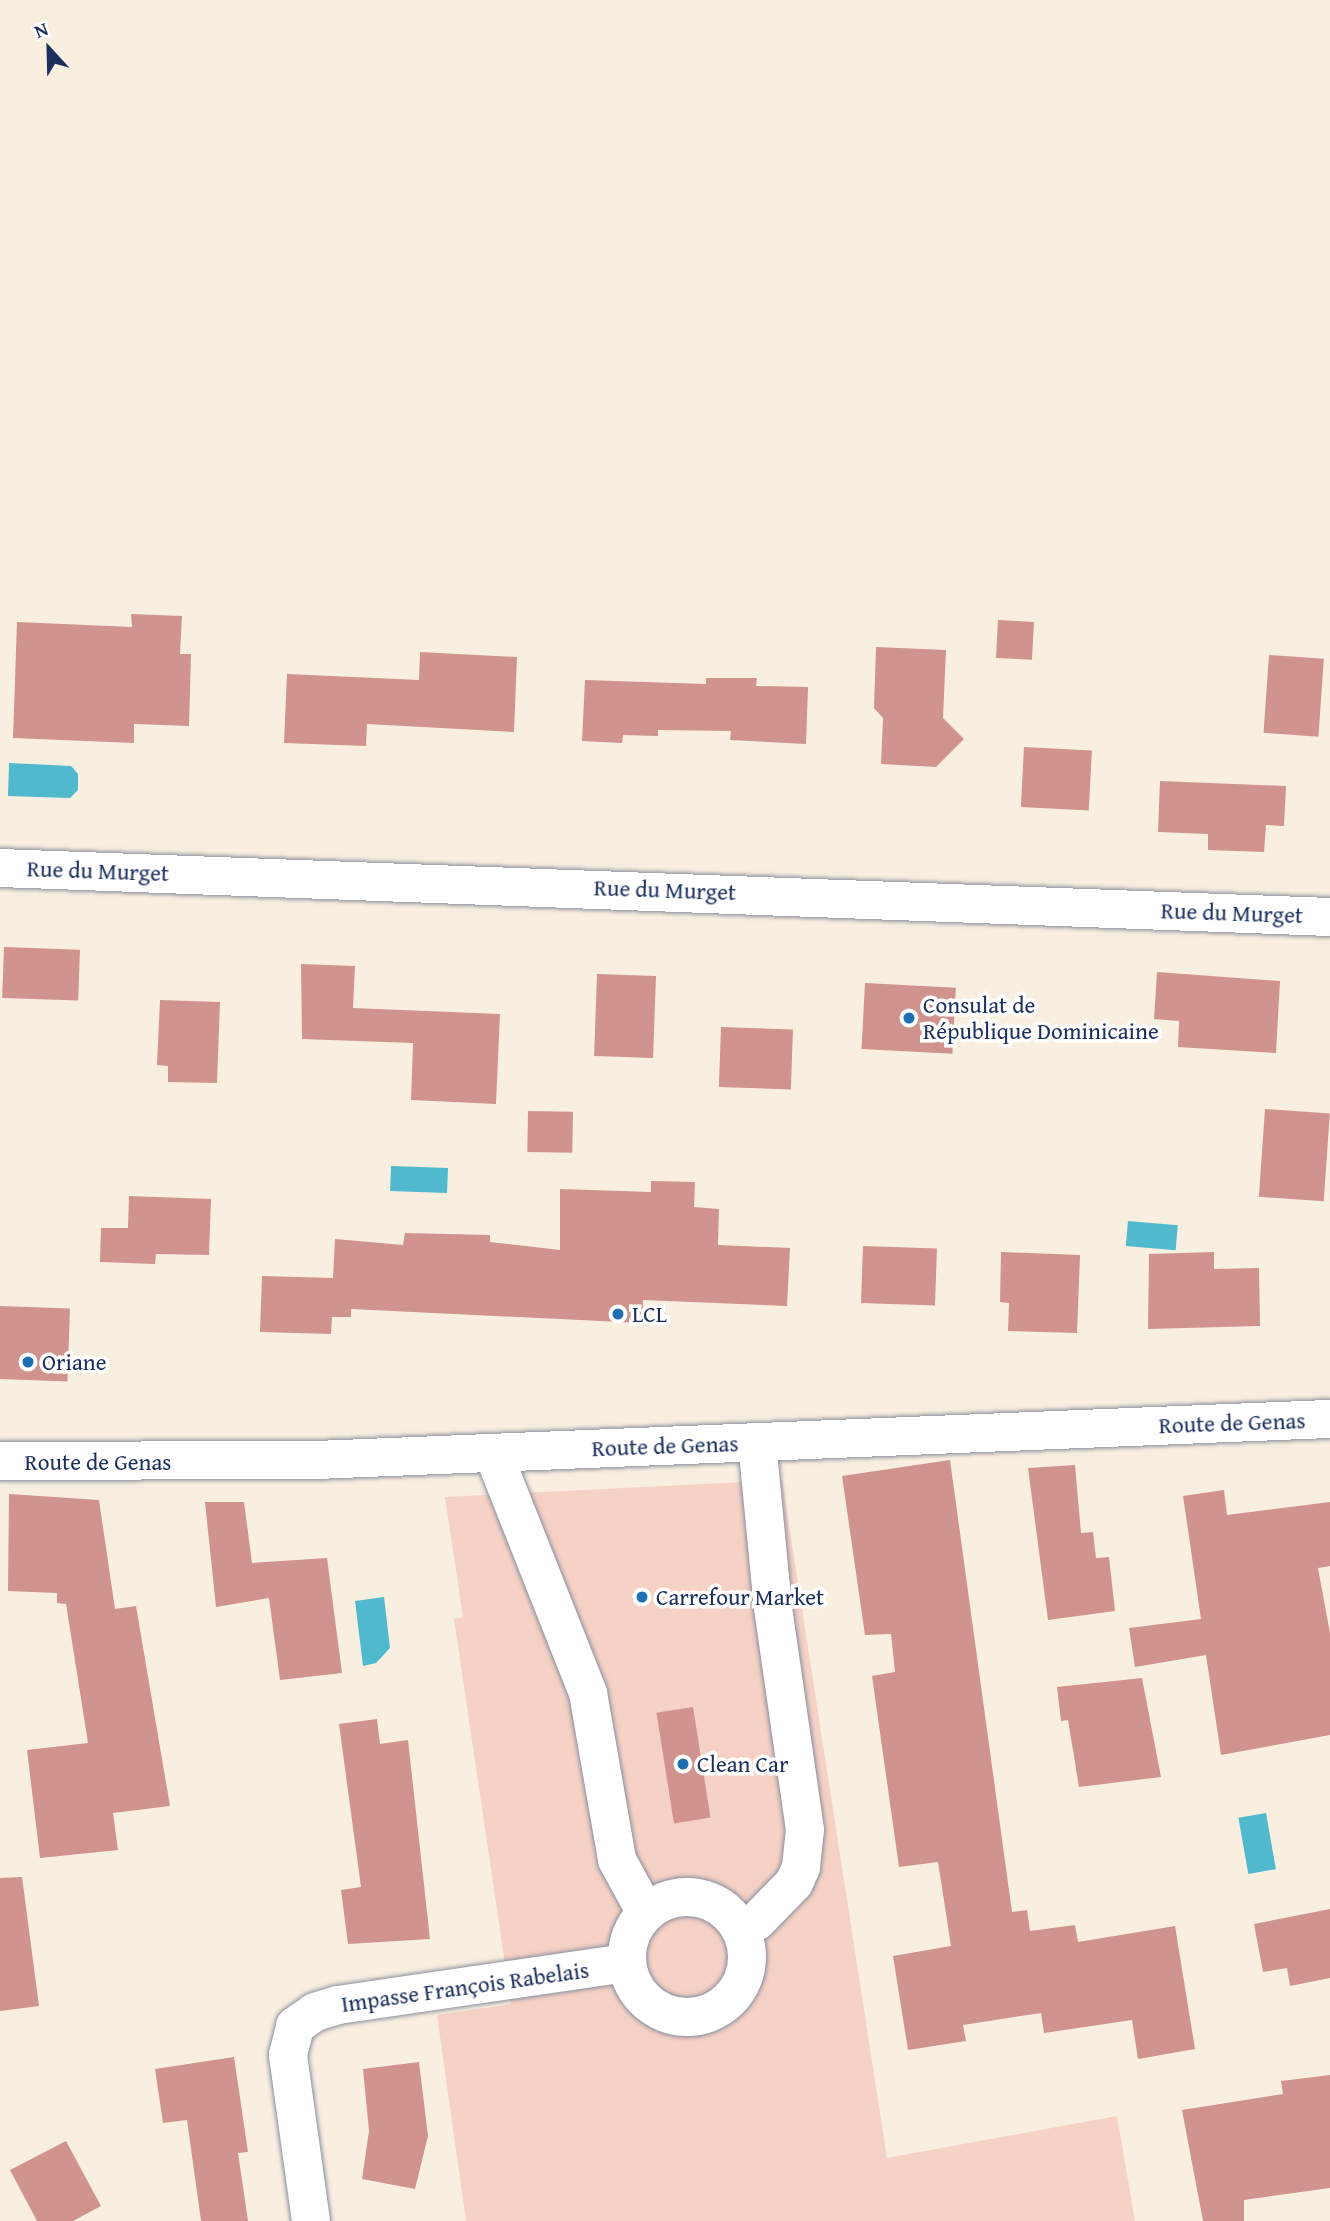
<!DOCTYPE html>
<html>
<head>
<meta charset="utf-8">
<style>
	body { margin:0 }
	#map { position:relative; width:1330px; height:2221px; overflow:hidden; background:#f9efe0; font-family:"Gentium Book Plus",serif }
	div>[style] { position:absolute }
	.built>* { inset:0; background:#f6d1c5 }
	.water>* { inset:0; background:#50b9cd; transform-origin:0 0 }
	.building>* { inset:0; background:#d0938e; transform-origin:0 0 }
	.roads { filter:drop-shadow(0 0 2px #8a8f9f) drop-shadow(0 0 2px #8a8f9f) }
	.minor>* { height:38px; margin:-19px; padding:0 19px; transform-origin:19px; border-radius:19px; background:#fff }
	.minor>.ring { margin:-19px; padding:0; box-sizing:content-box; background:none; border:38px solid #fff; border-radius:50% }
	.dots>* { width:19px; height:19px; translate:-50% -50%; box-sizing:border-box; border:4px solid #fff; border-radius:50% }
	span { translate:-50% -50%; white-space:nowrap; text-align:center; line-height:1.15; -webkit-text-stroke:7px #fff; paint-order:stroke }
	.street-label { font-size:23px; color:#1b2f5e }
	.poi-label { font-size:23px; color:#1b2f5e }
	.left { translate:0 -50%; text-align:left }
	.north { position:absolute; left:14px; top:14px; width:70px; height:70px; -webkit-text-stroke:5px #fff; paint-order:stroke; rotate:338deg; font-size:19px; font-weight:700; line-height:28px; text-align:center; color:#1b2f5e }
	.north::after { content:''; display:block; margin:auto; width:24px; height:32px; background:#1b2f5e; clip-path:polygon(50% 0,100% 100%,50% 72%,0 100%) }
</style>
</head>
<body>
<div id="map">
	<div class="built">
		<i style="clip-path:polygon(782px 1480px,887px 2158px,1117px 2116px,1135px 2221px,466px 2221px,437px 2015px,511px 2004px,454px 1619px,463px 1617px,445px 1497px)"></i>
	</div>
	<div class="water">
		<i style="clip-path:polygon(9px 763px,71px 766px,78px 774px,78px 790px,70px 798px,8px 796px)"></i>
		<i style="left:391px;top:1166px;width:57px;height:25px;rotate:2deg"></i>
		<i style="left:1128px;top:1221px;width:50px;height:25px;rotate:5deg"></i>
		<i style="clip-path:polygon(384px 1597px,390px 1648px,376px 1663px,363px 1666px,355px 1601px)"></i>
		<i style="left:1266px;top:1813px;width:57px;height:28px;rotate:80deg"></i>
	</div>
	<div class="building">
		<i style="clip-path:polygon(131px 614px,182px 616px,180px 654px,191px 654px,189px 726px,134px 724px,134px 743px,13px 738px,17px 622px,132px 627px)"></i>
		<i style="left:998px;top:620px;width:36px;height:38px;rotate:3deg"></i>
		<i style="clip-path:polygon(876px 647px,946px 650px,943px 718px,964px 739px,936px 767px,881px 764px,883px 718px,874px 708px)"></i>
		<i style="clip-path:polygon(420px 652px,517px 657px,514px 732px,367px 724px,366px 746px,284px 743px,287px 674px,419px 680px)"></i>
		<i style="left:1269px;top:655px;width:55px;height:78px;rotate:4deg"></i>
		<i style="clip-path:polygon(706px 678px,757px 678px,756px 686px,808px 687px,806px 744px,730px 740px,731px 731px,658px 730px,658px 736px,623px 735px,622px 743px,582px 741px,585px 680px,706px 684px)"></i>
		<i style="left:1024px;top:747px;width:68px;height:60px;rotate:3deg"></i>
		<i style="clip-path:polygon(1160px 781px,1286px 786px,1284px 826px,1266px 825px,1264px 852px,1208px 850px,1208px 834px,1158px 832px)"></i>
		<i style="left:4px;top:947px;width:76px;height:51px;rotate:2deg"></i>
		<i style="clip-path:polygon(301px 964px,355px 966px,353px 1008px,500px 1014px,496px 1104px,411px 1100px,413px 1043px,302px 1039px)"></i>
		<i style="clip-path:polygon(1157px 972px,1280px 981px,1276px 1053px,1178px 1047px,1179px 1021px,1154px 1019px)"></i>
		<i style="left:597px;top:974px;width:59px;height:82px;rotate:2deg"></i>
		<i style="left:865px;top:983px;width:91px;height:66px;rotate:3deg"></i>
		<i style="clip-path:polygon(160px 1000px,220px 1002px,217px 1083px,168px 1082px,168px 1066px,157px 1065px)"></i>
		<i style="left:721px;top:1027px;width:72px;height:60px;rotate:2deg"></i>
		<i style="left:1265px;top:1109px;width:65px;height:88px;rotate:4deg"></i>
		<i style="left:528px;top:1111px;width:45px;height:41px;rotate:1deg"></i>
		<i style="clip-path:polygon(651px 1181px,695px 1182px,694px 1207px,719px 1209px,718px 1245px,790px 1248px,787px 1306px,643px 1300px,642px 1323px,351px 1309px,351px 1317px,332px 1317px,331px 1334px,260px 1332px,262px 1276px,333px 1278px,335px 1239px,403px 1245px,405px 1233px,490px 1235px,490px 1242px,560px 1250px,560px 1189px,651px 1192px)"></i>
		<i style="clip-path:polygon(129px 1196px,211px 1199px,209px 1255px,156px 1254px,155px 1264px,100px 1262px,101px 1228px,128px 1228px)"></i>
		<i style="left:863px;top:1246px;width:74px;height:57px;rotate:2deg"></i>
		<i style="clip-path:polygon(1001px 1252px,1080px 1255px,1077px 1333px,1008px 1331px,1009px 1303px,1000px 1302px)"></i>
		<i style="clip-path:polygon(1214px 1252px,1214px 1269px,1259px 1268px,1260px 1326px,1148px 1329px,1149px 1254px)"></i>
		<i style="left:0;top:1306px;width:70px;height:73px;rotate:2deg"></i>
		<i style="clip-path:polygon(950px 1460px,1012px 1912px,1027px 1910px,1030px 1931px,1075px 1925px,1078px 1942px,1175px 1926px,1195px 2049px,1138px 2059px,1132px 2020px,1044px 2033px,1041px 2013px,963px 2025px,966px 2041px,908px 2050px,893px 1956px,951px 1946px,938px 1862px,899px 1867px,872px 1676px,895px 1672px,891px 1634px,865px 1635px,842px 1476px)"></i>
		<i style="clip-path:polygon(1075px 1465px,1081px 1533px,1093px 1532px,1096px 1558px,1109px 1557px,1115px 1611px,1048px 1620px,1028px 1468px)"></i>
		<i style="clip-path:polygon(1224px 1490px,1227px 1515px,1330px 1502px,1330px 1566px,1318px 1568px,1330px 1633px,1330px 1735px,1221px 1755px,1206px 1655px,1135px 1667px,1129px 1628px,1201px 1619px,1183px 1496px)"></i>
		<i style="clip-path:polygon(9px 1494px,99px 1500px,115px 1609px,136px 1606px,170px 1806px,113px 1813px,118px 1850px,40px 1858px,27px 1750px,88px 1743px,66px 1604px,57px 1603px,57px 1593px,8px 1591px)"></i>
		<i style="clip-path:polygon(205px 1502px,244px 1502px,252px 1563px,327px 1558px,342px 1673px,280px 1680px,269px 1598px,216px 1607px)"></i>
		<i style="clip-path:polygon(1142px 1678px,1161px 1777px,1079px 1787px,1068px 1720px,1061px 1721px,1057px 1687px)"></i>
		<i style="left:693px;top:1707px;width:112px;height:37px;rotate:81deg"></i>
		<i style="clip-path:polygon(377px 1719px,380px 1744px,408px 1740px,430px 1939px,348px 1944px,341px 1890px,361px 1887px,339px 1724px)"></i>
		<i style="clip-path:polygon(22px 1877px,39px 2006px,0 2011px,0 1878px)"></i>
		<i style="clip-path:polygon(1330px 1909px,1330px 1978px,1290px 1986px,1287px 1968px,1263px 1972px,1254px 1924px)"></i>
		<i style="clip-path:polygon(234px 2057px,248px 2152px,238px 2153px,248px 2221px,201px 2221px,187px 2120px,163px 2123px,155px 2069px)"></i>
		<i style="clip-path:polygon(419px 2062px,428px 2136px,415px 2189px,362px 2179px,369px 2131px,363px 2069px)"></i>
		<i style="clip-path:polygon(1330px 2075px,1330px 2188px,1244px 2200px,1244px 2221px,1203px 2221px,1182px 2110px,1283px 2094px,1281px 2081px)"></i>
		<i style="clip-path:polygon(66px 2141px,101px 2206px,73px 2221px,37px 2221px,10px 2170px)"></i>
	</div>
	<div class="roads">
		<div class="minor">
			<i style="left:0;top:868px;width:1331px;rotate:2.11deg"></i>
			<i style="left:493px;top:1453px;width:258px;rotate:68.4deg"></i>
			<i style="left:588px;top:1693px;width:169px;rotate:80.1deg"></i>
			<i style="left:617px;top:1860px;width:60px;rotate:61.3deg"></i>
			<i style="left:0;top:1461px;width:316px;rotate:-0.2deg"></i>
			<i style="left:316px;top:1460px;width:1015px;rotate:-2.32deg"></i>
			<i class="ring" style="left:627px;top:1897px;width:82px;height:82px"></i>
			<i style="left:741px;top:1929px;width:18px;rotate:-27deg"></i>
			<i style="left:757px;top:1921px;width:53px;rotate:-45.8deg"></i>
			<i style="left:794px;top:1883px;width:17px;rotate:-66deg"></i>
			<i style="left:801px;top:1867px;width:37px;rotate:-84deg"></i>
			<i style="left:805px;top:1830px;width:224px;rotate:-98.2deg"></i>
			<i style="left:773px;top:1608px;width:166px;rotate:-95.5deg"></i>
			<i style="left:311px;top:2221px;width:168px;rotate:-97.9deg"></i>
			<i style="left:288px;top:2055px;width:30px;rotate:-76deg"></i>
			<i style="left:295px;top:2026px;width:24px;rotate:-35deg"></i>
			<i style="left:315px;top:2012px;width:24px;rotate:-17deg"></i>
			<i style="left:338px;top:2005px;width:292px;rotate:-8.3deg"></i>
		</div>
	</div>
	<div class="dots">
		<i style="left:909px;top:1018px;background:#1f6fb2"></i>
		<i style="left:618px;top:1314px;background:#1f6fb2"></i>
		<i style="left:28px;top:1362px;background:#1f6fb2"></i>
		<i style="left:642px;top:1597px;background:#1f6fb2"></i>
		<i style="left:683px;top:1764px;background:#1f6fb2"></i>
	</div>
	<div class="street-label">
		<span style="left:98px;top:871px;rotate:2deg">Rue du Murget</span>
		<span style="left:665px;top:890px;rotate:2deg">Rue du Murget</span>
		<span style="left:1232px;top:913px;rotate:2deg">Rue du Murget</span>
		<span style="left:1232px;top:1423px;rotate:-2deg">Route de Genas</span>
		<span style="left:665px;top:1446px;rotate:-2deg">Route de Genas</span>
		<span style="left:98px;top:1462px">Route de Genas</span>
		<span style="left:465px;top:1987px;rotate:-8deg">Impasse François Rabelais</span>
	</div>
	<div class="poi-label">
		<span class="left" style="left:923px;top:1018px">Consulat de<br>République Dominicaine</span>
		<span class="left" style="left:632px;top:1314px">LCL</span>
		<span class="left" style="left:42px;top:1362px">Oriane</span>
		<span class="left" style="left:656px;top:1597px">Carrefour Market</span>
		<span class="left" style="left:697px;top:1764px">Clean Car</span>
	</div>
	<div class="north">N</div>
</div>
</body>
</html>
